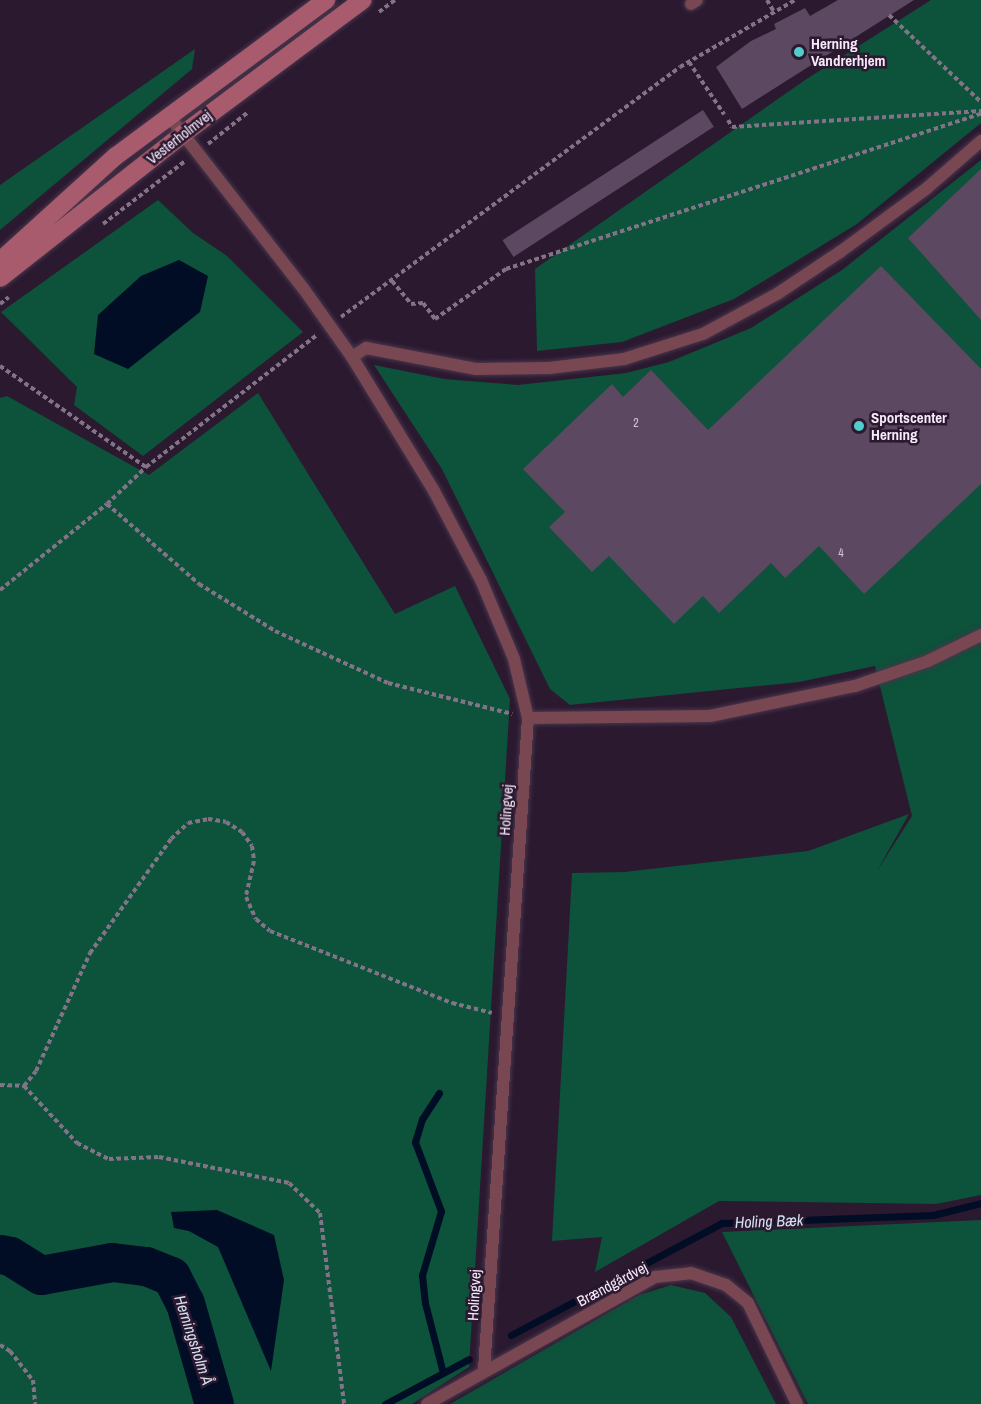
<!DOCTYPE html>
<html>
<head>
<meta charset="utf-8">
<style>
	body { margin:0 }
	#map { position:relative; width:981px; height:1404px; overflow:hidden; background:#2b1930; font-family:"Archivo Narrow",sans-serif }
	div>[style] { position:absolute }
	.green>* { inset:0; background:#0d523a }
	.water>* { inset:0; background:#000d24 }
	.stream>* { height:7px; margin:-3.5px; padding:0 3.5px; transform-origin:3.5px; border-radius:3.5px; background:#000d24 }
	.river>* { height:39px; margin:-19.5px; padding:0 19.5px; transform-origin:19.5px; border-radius:19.5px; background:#000d24 }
	.building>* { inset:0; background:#5d4862; transform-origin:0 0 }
	.path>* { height:4px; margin-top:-2px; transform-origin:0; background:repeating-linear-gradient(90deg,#837387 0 4.5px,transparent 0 7.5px) }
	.roads { filter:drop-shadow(0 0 2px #48364c) drop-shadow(0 0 2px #48364c) }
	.lane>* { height:12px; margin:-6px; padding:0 6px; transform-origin:6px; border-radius:6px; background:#784752 }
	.secondary>* { height:18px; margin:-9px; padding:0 9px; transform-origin:9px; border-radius:9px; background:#a95b6e }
	.dots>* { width:16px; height:16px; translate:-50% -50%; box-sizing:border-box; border:3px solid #2b1930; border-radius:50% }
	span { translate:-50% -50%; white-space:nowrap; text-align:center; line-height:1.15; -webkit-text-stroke:5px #2b1930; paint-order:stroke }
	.number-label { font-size:12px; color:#d0c2d4 }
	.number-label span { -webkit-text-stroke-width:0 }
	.poi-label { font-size:15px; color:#f7eafa; font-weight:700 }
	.left { translate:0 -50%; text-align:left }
	.street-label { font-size:15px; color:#f7eafa }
	.water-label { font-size:16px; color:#d4e1f0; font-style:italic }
</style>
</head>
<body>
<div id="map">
	<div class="green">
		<i style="clip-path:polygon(931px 0,981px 0,981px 123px,857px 224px,734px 299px,622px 342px,537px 351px,535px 269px,805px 80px)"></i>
		<i style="clip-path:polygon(195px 49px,192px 69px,0 230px,0 185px)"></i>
		<i style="clip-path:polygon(981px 160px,981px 1195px,936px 1204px,719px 1201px,595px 1272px,602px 1237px,552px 1241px,572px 873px,624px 872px,808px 851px,909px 814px,877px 871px,912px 816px,875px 666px,799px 682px,570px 705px,550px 689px,442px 469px,374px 365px,444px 379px,518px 385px,626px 373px,669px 362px,751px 328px,842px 270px)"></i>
		<i style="clip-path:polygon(158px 200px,193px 233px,227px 256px,303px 332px,143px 456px,74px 405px,77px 387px,1px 312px)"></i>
		<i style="clip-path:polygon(258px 393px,395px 614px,455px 586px,510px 699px,469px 1367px,412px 1404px,0 1404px,0 398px,7px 396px,149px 475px)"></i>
		<i style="clip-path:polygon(981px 1220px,981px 1404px,808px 1404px,722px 1232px)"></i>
		<i style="clip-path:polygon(671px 1285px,705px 1293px,731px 1317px,776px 1404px,450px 1404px,639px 1295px)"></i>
	</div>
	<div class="water">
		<i style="clip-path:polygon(179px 260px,208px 276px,200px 312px,128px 369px,94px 354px,98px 315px,141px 276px)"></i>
		<i style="clip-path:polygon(217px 1210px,274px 1235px,284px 1280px,271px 1371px,218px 1247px,189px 1231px,174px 1228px,171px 1212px)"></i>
	</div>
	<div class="stream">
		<i style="left:439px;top:1093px;width:31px;rotate:123deg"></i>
		<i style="left:422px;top:1119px;width:24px;rotate:107deg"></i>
		<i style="left:415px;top:1142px;width:74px;rotate:69.4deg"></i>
		<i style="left:441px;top:1211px;width:67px;rotate:106.5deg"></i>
		<i style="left:422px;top:1275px;width:28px;rotate:84deg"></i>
		<i style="left:425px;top:1303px;width:72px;rotate:75.6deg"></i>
		<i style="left:511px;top:1335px;width:239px;rotate:-28deg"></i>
		<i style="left:722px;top:1223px;width:211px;rotate:-2.2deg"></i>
		<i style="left:933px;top:1215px;width:49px;rotate:-14deg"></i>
		<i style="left:385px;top:1404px;width:95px;rotate:-28.2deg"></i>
	</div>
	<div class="river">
		<i style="left:0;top:1254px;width:10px;rotate:11deg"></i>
		<i style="left:10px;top:1256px;width:36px;rotate:32deg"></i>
		<i style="left:41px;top:1275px;width:72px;rotate:-10.4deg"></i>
		<i style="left:112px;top:1262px;width:34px;rotate:7deg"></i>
		<i style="left:146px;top:1266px;width:27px;rotate:22deg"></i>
		<i style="left:171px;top:1276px;width:30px;rotate:63deg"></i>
		<i style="left:185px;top:1303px;width:105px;rotate:74deg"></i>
	</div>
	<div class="building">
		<i style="clip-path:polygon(838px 0,914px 0,742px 109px,716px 67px,751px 41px,776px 29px,774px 24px,805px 8px,810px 16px)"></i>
		<i style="left:703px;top:110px;width:20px;height:239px;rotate:57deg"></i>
		<i style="clip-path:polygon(981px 169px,981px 320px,908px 238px)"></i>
		<i style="clip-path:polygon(881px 266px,981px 369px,981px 484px,864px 594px,819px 546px,785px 578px,771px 563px,719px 613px,703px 596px,674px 624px,609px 556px,592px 572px,549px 527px,565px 512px,523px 469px,612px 384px,623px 397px,651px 370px,708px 430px)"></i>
	</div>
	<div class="path">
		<i style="left:767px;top:0;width:14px;rotate:60deg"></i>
		<i style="left:379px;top:12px;width:20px;rotate:-37deg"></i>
		<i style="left:889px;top:15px;width:127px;rotate:43.4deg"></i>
		<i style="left:689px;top:62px;width:63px;rotate:56.1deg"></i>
		<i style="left:728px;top:120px;width:8px;rotate:60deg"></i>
		<i style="left:732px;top:127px;width:250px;rotate:-3.7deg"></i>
		<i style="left:208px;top:144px;width:50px;rotate:-38.5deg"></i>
		<i style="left:103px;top:224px;width:103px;rotate:-37.5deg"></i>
		<i style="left:392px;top:281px;width:30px;rotate:50deg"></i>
		<i style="left:411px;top:304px;width:12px;rotate:-5deg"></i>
		<i style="left:423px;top:303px;width:20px;rotate:53deg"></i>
		<i style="left:435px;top:319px;width:87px;rotate:-35.2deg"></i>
		<i style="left:506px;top:269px;width:500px;rotate:-18.1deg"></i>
		<i style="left:0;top:304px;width:11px;rotate:-38deg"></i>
		<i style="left:341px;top:317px;width:421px;rotate:-36.4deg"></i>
		<i style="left:680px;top:67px;width:133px;rotate:-30.2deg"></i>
		<i style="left:0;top:366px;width:178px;rotate:34.7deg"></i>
		<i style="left:107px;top:504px;width:122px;rotate:41deg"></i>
		<i style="left:199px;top:584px;width:89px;rotate:31.7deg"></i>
		<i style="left:275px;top:631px;width:124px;rotate:24.7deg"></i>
		<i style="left:388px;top:683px;width:128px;rotate:14deg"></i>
		<i style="left:0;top:590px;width:137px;rotate:-38.8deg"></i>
		<i style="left:107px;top:504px;width:54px;rotate:-43.5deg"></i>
		<i style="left:146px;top:467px;width:217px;rotate:-37.7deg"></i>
		<i style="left:0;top:1085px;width:24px;rotate:2deg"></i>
		<i style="left:24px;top:1086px;width:19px;rotate:-51deg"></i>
		<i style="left:36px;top:1071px;width:130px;rotate:-65.4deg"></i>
		<i style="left:90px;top:953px;width:140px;rotate:-54.6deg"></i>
		<i style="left:171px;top:839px;width:23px;rotate:-43deg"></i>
		<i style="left:188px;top:823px;width:20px;rotate:-11deg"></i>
		<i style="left:208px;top:819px;width:18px;rotate:9deg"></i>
		<i style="left:226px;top:822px;width:19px;rotate:32deg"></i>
		<i style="left:242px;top:832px;width:17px;rotate:54deg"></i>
		<i style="left:252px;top:846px;width:15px;rotate:82deg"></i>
		<i style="left:254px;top:861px;width:37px;rotate:103deg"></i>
		<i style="left:246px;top:897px;width:24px;rotate:66deg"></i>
		<i style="left:256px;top:919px;width:18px;rotate:41deg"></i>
		<i style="left:270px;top:931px;width:196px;rotate:21.6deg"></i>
		<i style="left:452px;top:1003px;width:41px;rotate:14deg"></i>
		<i style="left:24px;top:1086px;width:78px;rotate:47.1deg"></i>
		<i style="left:77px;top:1143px;width:36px;rotate:27deg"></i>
		<i style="left:109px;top:1159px;width:50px;rotate:-2.3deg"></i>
		<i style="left:159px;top:1157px;width:133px;rotate:11.3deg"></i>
		<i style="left:289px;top:1183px;width:43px;rotate:44.1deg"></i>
		<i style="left:320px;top:1213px;width:193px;rotate:82.8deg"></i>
		<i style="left:0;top:1345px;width:12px;rotate:31deg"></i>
		<i style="left:10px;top:1351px;width:37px;rotate:52deg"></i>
		<i style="left:33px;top:1380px;width:24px;rotate:85deg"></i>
	</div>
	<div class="roads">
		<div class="lane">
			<i style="left:691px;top:4px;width:7px;rotate:-34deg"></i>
			<i style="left:169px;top:116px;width:218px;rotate:52.1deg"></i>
			<i style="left:303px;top:288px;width:85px;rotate:54.6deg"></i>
			<i style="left:352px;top:357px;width:157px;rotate:58.5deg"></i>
			<i style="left:434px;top:491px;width:101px;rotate:62.2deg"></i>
			<i style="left:481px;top:580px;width:86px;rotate:67.3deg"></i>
			<i style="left:514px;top:659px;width:61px;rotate:76.7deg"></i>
			<i style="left:352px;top:357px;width:17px;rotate:-33deg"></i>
			<i style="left:366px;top:348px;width:112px;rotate:10.8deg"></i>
			<i style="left:476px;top:369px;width:73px;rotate:-0.8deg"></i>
			<i style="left:549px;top:368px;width:76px;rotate:-6.8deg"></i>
			<i style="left:624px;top:359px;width:83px;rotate:-17.6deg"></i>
			<i style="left:703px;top:334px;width:84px;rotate:-28.4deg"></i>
			<i style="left:777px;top:294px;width:76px;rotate:-33.7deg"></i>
			<i style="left:840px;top:252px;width:108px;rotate:-36.3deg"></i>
			<i style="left:927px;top:188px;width:72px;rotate:-41deg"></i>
			<i style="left:484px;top:1370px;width:653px;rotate:-86.14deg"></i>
			<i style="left:528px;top:718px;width:182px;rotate:-0.6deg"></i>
			<i style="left:710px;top:716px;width:148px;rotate:-11.7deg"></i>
			<i style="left:855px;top:686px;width:77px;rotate:-18.9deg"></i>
			<i style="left:928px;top:661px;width:59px;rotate:-26.1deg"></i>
			<i style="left:427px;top:1404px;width:261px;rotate:-29.1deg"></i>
			<i style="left:655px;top:1277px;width:36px;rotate:-6deg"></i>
			<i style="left:691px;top:1273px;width:37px;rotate:19deg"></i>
			<i style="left:726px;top:1285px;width:28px;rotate:39deg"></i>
			<i style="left:748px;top:1303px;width:112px;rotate:64.1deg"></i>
		</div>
		<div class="secondary">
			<i style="left:0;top:261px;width:156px;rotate:-42.2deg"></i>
			<i style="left:116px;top:156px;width:262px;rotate:-36.6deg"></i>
			<i style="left:0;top:278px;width:233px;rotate:-38.2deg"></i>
			<i style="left:183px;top:134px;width:224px;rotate:-36.7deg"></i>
		</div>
	</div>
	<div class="dots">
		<i style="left:799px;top:52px;background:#52cdce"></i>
		<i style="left:859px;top:426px;background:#52cdce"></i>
	</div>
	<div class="number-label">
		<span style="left:636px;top:424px">2</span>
		<span style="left:841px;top:554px">4</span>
	</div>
	<div class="poi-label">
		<span class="left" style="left:811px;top:52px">Herning<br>Vandrerhjem</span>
		<span class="left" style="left:871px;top:426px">Sportscenter<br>Herning</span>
	</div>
	<div class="street-label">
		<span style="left:179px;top:137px;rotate:-38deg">Vesterholmvej</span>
		<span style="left:506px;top:810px;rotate:-86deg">Holingvej</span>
		<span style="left:612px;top:1284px;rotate:-28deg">Brændgårdvej</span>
		<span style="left:474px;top:1295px;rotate:-87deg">Holingvej</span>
	</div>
	<div class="water-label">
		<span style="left:769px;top:1221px;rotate:-2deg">Holing Bæk</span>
		<span style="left:194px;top:1340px;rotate:72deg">Herningsholm Å</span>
	</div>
</div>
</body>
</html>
